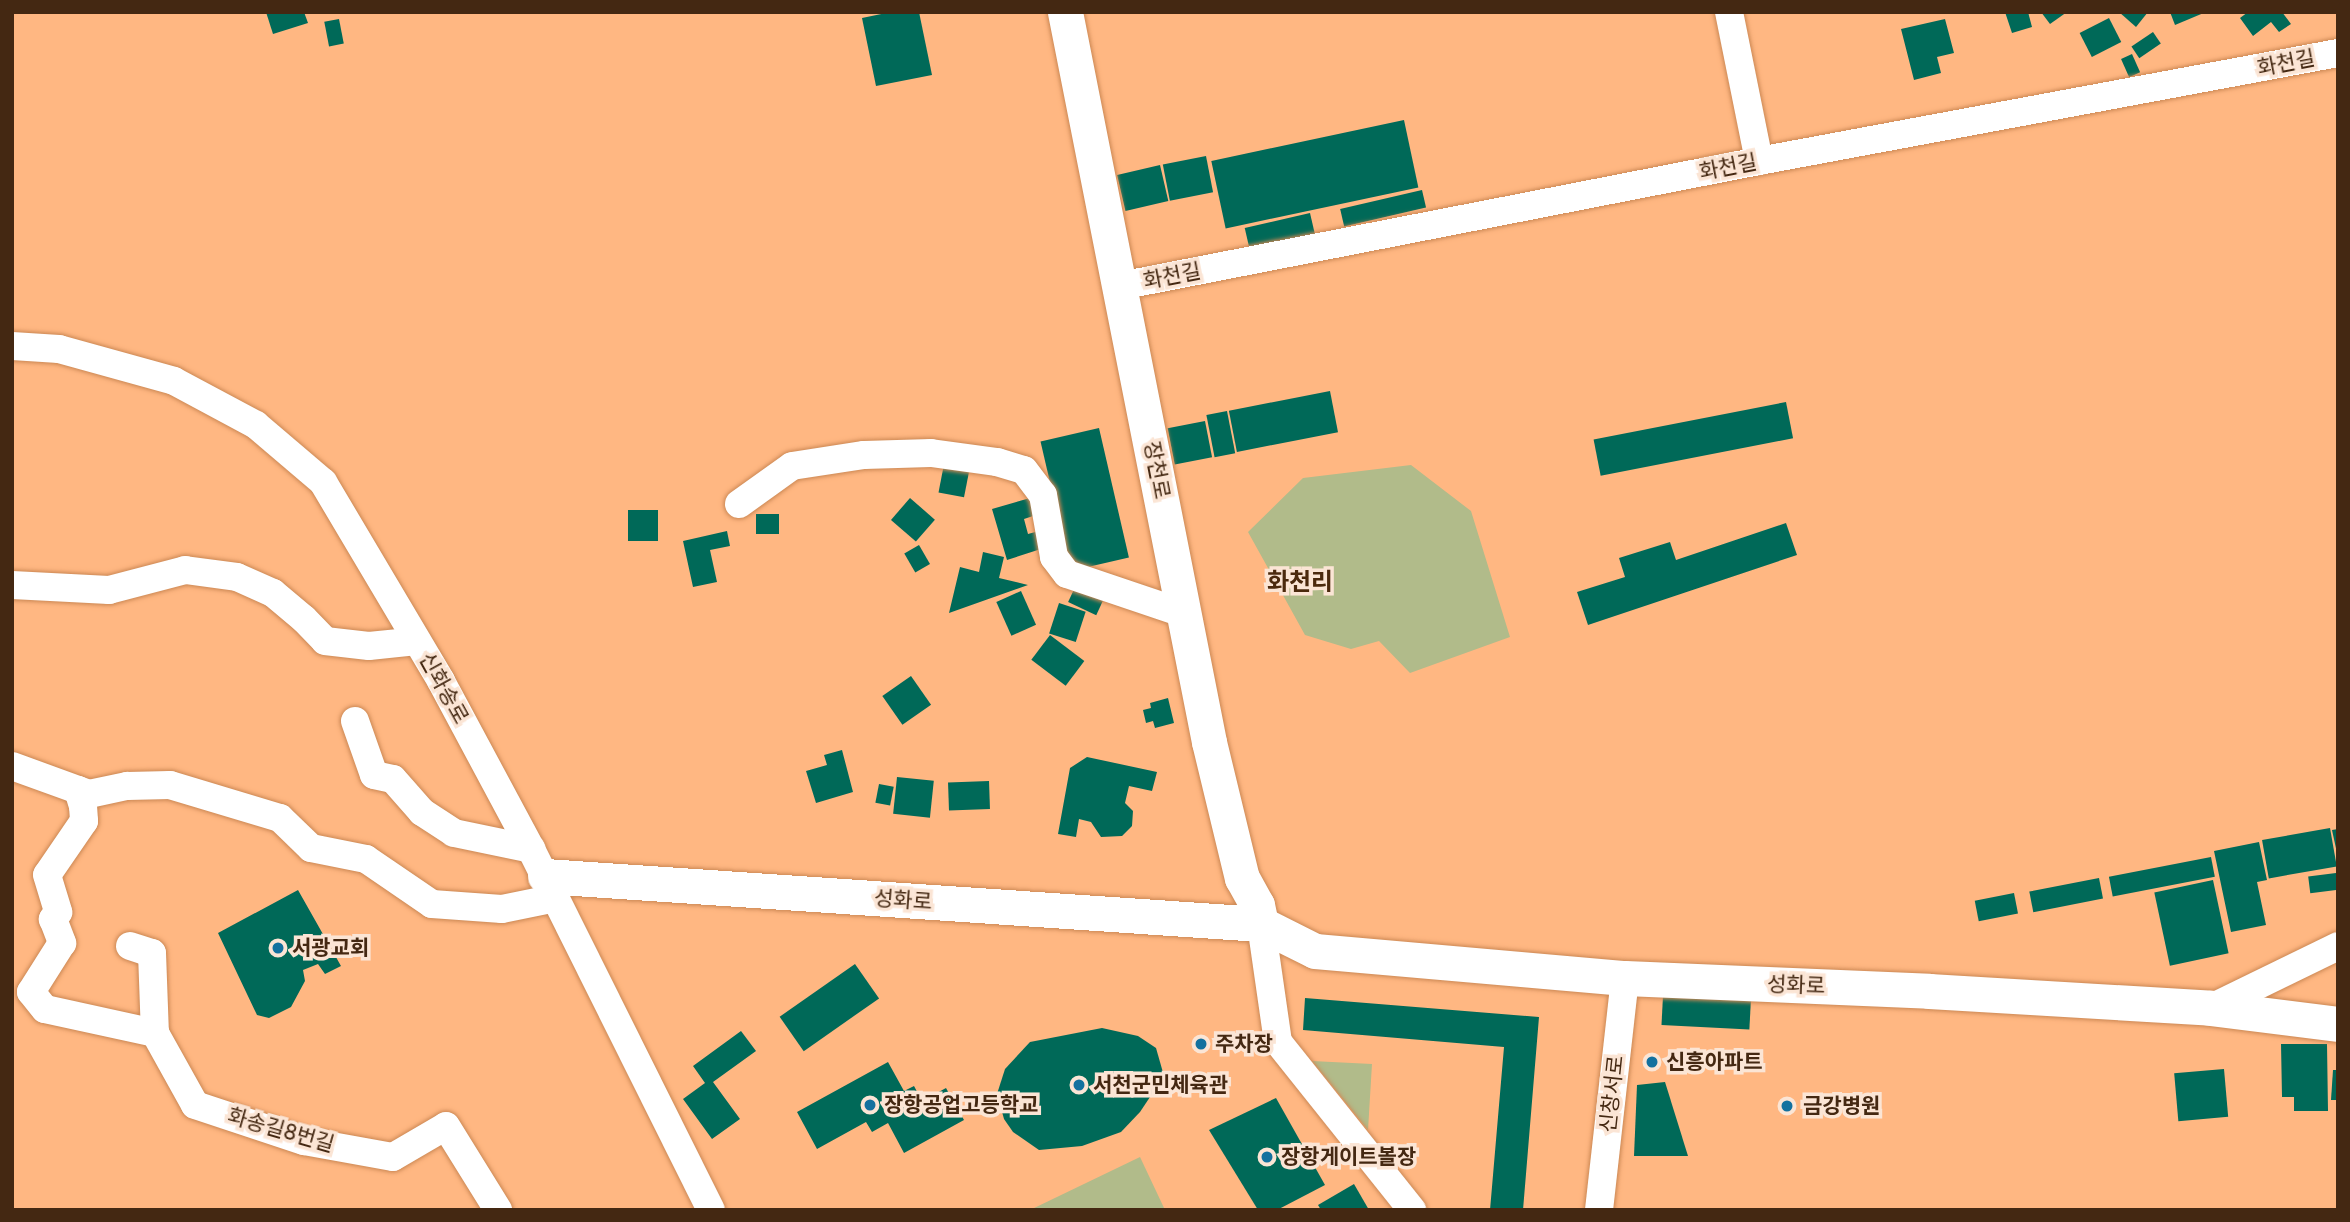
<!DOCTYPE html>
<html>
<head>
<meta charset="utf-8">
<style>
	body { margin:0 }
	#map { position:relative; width:2350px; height:1222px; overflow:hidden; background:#ffb782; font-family:Inter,"Noto Sans KR",sans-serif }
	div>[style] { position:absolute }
	.green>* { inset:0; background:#b1bb8a }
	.building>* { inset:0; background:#006958; transform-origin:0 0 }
	.roads { filter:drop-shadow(0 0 2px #cc8854) drop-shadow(0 0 2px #cc8854) }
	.minor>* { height:28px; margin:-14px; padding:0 14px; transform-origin:14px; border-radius:14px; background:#fff }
	.major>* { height:35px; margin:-17.5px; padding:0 17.5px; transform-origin:17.5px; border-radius:17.5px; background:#fff }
	.dots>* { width:19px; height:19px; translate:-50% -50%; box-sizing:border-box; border:4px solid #fbe5d5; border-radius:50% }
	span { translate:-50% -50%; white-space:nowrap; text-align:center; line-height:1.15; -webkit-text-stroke:7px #fbe5d5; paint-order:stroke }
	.street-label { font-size:21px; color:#442812 }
	.poi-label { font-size:21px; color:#442812; font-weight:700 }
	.left { translate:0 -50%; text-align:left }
	.quarter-label { font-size:24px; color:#4b290d; font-weight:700 }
	.frame { position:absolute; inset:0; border:14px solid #442812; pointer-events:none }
</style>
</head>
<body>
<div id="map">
	<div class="green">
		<i style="clip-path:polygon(1411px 465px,1471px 511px,1510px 637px,1410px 673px,1379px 641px,1351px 649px,1305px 635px,1248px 532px,1303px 478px)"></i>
		<i style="clip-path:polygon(1312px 1061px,1372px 1064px,1368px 1130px)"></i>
		<i style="clip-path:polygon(1140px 1157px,1165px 1210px,1030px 1210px)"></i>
	</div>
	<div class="building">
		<i style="clip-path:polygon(266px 12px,304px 12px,308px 23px,273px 34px)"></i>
		<i style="clip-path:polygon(891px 12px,919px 12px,932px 75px,876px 86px,862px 18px)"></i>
		<i style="clip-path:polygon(2005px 12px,2028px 12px,2032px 27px,2012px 33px)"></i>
		<i style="clip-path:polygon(2041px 12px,2067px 12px,2050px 24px)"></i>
		<i style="clip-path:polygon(2119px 12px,2148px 12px,2136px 27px)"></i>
		<i style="clip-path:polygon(2170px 12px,2206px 12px,2175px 25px)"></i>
		<i style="clip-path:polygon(2248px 12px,2282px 12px,2291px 24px,2279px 32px,2271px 22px,2253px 36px,2240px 18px)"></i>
		<i style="left:2109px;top:18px;width:27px;height:33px;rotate:63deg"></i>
		<i style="left:339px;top:19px;width:25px;height:15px;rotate:79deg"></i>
		<i style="clip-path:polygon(1945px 19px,1954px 53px,1937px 57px,1941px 73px,1914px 80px,1901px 29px)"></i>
		<i style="left:2153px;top:32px;width:14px;height:26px;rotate:56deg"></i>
		<i style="left:2132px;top:54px;width:20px;height:12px;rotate:66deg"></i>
		<i style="left:1404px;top:120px;width:69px;height:197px;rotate:78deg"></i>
		<i style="left:1206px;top:156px;width:37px;height:44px;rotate:79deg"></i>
		<i style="left:1160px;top:165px;width:37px;height:44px;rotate:77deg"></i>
		<i style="left:1422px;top:190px;width:18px;height:84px;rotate:77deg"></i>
		<i style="left:1310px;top:213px;width:28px;height:67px;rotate:77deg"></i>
		<i style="left:1330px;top:391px;width:42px;height:103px;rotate:79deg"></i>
		<i style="left:1786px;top:402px;width:37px;height:196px;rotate:79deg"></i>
		<i style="left:1227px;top:411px;width:43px;height:21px;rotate:79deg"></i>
		<i style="left:1205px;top:421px;width:37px;height:38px;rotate:79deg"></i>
		<i style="left:1099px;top:428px;width:133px;height:60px;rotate:77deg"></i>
		<i style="left:945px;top:459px;width:26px;height:34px;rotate:11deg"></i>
		<i style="clip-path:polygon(1037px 496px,1042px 513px,1024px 519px,1028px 534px,1039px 531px,1044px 548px,1007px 560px,992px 509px)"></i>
		<i style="left:910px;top:498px;width:33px;height:29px;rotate:41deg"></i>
		<i style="left:658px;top:510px;width:31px;height:30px;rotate:90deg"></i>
		<i style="left:756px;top:514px;width:23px;height:20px"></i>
		<i style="clip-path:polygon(1786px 523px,1797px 555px,1588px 625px,1577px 592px,1625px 577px,1619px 558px,1670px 542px,1676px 560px)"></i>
		<i style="clip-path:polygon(727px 531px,730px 546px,710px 550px,717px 582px,693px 587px,683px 541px)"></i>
		<i style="left:919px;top:545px;width:22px;height:17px;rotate:60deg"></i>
		<i style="clip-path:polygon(983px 552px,1004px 557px,999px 578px,1028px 585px,949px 613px,960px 567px,979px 572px)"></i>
		<i style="left:1077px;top:583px;width:31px;height:21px;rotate:25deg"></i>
		<i style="left:1021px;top:591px;width:37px;height:27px;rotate:66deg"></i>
		<i style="left:1059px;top:603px;width:28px;height:32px;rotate:18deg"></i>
		<i style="left:1050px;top:635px;width:43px;height:31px;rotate:37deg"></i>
		<i style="left:911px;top:676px;width:35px;height:35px;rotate:55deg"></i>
		<i style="clip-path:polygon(1168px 698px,1174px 723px,1155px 728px,1153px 721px,1146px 723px,1143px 710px,1151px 708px,1150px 703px)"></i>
		<i style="clip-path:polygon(842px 750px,853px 792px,816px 803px,806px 771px,827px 765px,824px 755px)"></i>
		<i style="clip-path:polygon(1087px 757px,1157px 772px,1152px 791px,1129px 786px,1125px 803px,1133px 811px,1132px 826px,1122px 836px,1101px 837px,1091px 822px,1079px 819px,1076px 837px,1058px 834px,1070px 768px)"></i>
		<i style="left:897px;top:777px;width:37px;height:37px;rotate:6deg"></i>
		<i style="left:989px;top:781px;width:28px;height:41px;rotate:88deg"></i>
		<i style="left:879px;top:784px;width:15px;height:19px;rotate:11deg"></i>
		<i style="left:2330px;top:828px;width:39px;height:69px;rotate:80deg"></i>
		<i style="clip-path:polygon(2338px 829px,2338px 853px,2337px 853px,2332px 830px)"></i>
		<i style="clip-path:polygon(2259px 842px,2267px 880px,2257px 882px,2266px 925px,2231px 932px,2214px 851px)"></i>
		<i style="left:2211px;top:857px;width:20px;height:104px;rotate:79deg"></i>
		<i style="left:2336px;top:873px;width:17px;height:28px;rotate:83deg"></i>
		<i style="left:2099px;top:878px;width:21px;height:71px;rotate:79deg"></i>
		<i style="left:2213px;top:880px;width:75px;height:60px;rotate:78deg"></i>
		<i style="clip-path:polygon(298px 890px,341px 966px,325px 974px,318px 964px,303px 970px,305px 981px,291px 1007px,269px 1018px,257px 1015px,218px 933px)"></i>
		<i style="left:2014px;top:893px;width:21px;height:40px;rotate:79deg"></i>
		<i style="left:855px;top:964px;width:42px;height:92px;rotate:55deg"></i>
		<i style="left:1663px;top:996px;width:88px;height:29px;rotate:3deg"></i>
		<i style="clip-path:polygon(1305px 998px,1539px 1017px,1523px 1210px,1490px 1210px,1504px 1047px,1303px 1030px)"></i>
		<i style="clip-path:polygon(1102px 1028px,1138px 1036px,1156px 1048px,1164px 1076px,1140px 1112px,1121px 1132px,1082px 1146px,1039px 1150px,1013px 1132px,1004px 1119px,997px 1094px,1005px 1069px,1030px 1042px)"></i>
		<i style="clip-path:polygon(741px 1031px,756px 1051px,713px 1082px,740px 1119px,712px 1139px,683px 1099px,705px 1083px,693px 1066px)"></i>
		<i style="clip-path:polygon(2281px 1044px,2327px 1044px,2328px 1111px,2294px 1111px,2294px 1097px,2282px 1097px)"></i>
		<i style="clip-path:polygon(888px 1062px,904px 1091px,914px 1086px,922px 1101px,946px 1088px,964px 1120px,904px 1153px,888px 1123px,872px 1132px,866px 1122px,817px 1149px,797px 1112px)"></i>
		<i style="left:2224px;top:1069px;width:48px;height:50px;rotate:85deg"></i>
		<i style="clip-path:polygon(2333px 1070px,2338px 1070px,2338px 1100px,2331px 1100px)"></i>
		<i style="clip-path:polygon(1665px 1082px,1688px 1156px,1634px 1156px,1637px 1085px)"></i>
		<i style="clip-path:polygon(1276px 1098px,1325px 1185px,1277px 1210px,1258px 1210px,1209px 1130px)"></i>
		<i style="clip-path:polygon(1354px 1184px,1369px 1210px,1321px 1210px,1318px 1205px)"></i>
	</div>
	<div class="roads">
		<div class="minor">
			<i style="left:1729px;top:12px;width:152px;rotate:78.6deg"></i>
			<i style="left:1120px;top:286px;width:651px;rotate:-11.07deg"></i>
			<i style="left:1759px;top:161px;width:589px;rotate:-10.57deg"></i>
			<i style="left:12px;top:346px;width:47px;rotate:3.7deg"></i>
			<i style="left:59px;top:349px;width:119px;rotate:15.5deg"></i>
			<i style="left:174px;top:381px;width:93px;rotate:28.2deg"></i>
			<i style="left:256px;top:425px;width:88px;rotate:40.4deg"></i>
			<i style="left:323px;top:482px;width:231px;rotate:59.3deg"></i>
			<i style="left:441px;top:681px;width:191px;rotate:61.8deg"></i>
			<i style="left:531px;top:849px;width:403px;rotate:63.5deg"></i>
			<i style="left:739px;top:504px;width:65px;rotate:-35.6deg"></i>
			<i style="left:792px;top:466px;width:73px;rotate:-8.7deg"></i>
			<i style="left:864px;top:455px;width:67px;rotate:-1.7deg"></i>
			<i style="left:931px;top:453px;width:67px;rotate:7.8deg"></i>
			<i style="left:997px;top:462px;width:28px;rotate:17deg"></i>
			<i style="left:1024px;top:470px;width:31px;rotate:53deg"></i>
			<i style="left:1043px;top:495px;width:63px;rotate:79.9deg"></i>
			<i style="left:1054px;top:557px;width:21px;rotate:53deg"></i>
			<i style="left:1067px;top:574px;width:125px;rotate:18.7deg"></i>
			<i style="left:12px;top:585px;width:97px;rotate:3deg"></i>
			<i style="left:109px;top:590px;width:79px;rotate:-14.7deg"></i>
			<i style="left:185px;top:570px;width:52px;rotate:7.7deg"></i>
			<i style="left:237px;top:577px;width:39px;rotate:24deg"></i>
			<i style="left:273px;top:593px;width:40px;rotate:40deg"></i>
			<i style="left:304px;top:619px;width:30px;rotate:46deg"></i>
			<i style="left:325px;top:641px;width:44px;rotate:6.5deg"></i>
			<i style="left:369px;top:646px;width:48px;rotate:-5.9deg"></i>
			<i style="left:355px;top:721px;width:57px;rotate:70.6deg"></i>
			<i style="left:374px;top:775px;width:19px;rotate:12deg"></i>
			<i style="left:393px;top:779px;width:44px;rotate:48.7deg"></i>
			<i style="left:422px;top:812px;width:38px;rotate:33deg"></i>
			<i style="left:454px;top:833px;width:79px;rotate:11.7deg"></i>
			<i style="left:12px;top:766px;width:70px;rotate:20deg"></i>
			<i style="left:78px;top:790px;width:17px;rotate:73deg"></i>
			<i style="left:83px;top:806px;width:15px;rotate:86deg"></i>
			<i style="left:84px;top:821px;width:65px;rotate:124.4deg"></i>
			<i style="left:47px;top:875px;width:39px;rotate:73deg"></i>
			<i style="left:58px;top:912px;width:9px;rotate:126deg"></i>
			<i style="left:53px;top:919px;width:26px;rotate:69deg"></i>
			<i style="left:62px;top:943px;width:58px;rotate:122.3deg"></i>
			<i style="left:31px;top:992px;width:22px;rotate:51deg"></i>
			<i style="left:45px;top:1009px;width:113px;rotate:12.3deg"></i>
			<i style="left:78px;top:790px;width:12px;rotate:20deg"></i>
			<i style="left:89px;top:794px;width:39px;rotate:-12deg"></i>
			<i style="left:127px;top:786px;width:43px;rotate:-1.3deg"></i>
			<i style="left:170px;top:785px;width:115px;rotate:16.7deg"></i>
			<i style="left:280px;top:818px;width:43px;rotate:44.1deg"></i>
			<i style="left:311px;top:848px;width:56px;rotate:11.3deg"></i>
			<i style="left:366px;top:859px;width:80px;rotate:34.3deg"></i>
			<i style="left:432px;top:904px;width:70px;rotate:4.1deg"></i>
			<i style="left:502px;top:909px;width:55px;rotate:-11.5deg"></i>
			<i style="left:1261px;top:924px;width:119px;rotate:81.8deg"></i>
			<i style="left:1278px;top:1042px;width:215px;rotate:51.4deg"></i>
			<i style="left:130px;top:946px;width:23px;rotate:18deg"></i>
			<i style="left:152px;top:953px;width:80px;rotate:87.9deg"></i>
			<i style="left:155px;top:1033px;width:82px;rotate:60.9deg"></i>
			<i style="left:195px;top:1105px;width:115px;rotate:18.3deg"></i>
			<i style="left:304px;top:1141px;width:90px;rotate:10.2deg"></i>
			<i style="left:393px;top:1157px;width:61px;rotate:-30.3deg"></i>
			<i style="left:446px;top:1126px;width:99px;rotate:58.2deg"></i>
			<i style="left:2211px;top:1008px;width:141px;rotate:-26deg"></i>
			<i style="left:1599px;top:1210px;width:233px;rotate:-83.6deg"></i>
		</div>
		<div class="major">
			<i style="left:1065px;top:12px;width:744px;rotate:78.84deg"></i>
			<i style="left:1209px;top:742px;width:140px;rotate:76.4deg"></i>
			<i style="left:1242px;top:878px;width:31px;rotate:61deg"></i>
			<i style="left:1257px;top:905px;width:19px;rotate:78deg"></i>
			<i style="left:545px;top:876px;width:718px;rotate:3.84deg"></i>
			<i style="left:1261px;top:924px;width:60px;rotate:26.6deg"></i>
			<i style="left:1315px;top:951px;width:311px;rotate:5deg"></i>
			<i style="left:1625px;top:978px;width:304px;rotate:2.4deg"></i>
			<i style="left:1929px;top:991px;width:283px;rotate:3.4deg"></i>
			<i style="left:2211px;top:1008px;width:128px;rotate:7.2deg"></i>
		</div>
	</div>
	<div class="dots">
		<i style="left:278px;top:948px;background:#13719f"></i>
		<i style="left:1201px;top:1044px;background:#13719f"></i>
		<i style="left:1652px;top:1062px;background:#13719f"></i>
		<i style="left:1079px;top:1085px;background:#13719f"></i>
		<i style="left:870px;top:1105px;background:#13719f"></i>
		<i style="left:1787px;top:1106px;background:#13719f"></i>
		<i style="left:1267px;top:1157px;background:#13719f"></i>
	</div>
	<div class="street-label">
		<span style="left:2286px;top:63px;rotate:-11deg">화천길</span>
		<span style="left:1728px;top:167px;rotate:-11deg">화천길</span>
		<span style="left:1172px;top:276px;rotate:-11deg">화천길</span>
		<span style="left:1157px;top:470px;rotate:79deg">장천로</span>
		<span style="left:444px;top:688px;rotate:61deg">신화송로</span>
		<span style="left:903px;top:900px;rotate:4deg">성화로</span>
		<span style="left:1796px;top:985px;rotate:2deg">성화로</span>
		<span style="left:1612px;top:1094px;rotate:-84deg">신창서로</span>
		<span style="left:281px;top:1130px;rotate:16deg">화송길8번길</span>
	</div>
	<div class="poi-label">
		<span class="left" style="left:292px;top:948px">서광교회</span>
		<span class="left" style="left:1215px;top:1044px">주차장</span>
		<span class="left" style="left:1666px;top:1062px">신흥아파트</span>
		<span class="left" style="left:1093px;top:1085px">서천군민체육관</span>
		<span class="left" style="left:884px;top:1105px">장항공업고등학교</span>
		<span class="left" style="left:1803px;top:1106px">금강병원</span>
		<span class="left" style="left:1281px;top:1157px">장항게이트볼장</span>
	</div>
	<div class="quarter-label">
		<span style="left:1300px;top:582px">화천리</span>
	</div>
	<div class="frame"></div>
</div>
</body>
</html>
